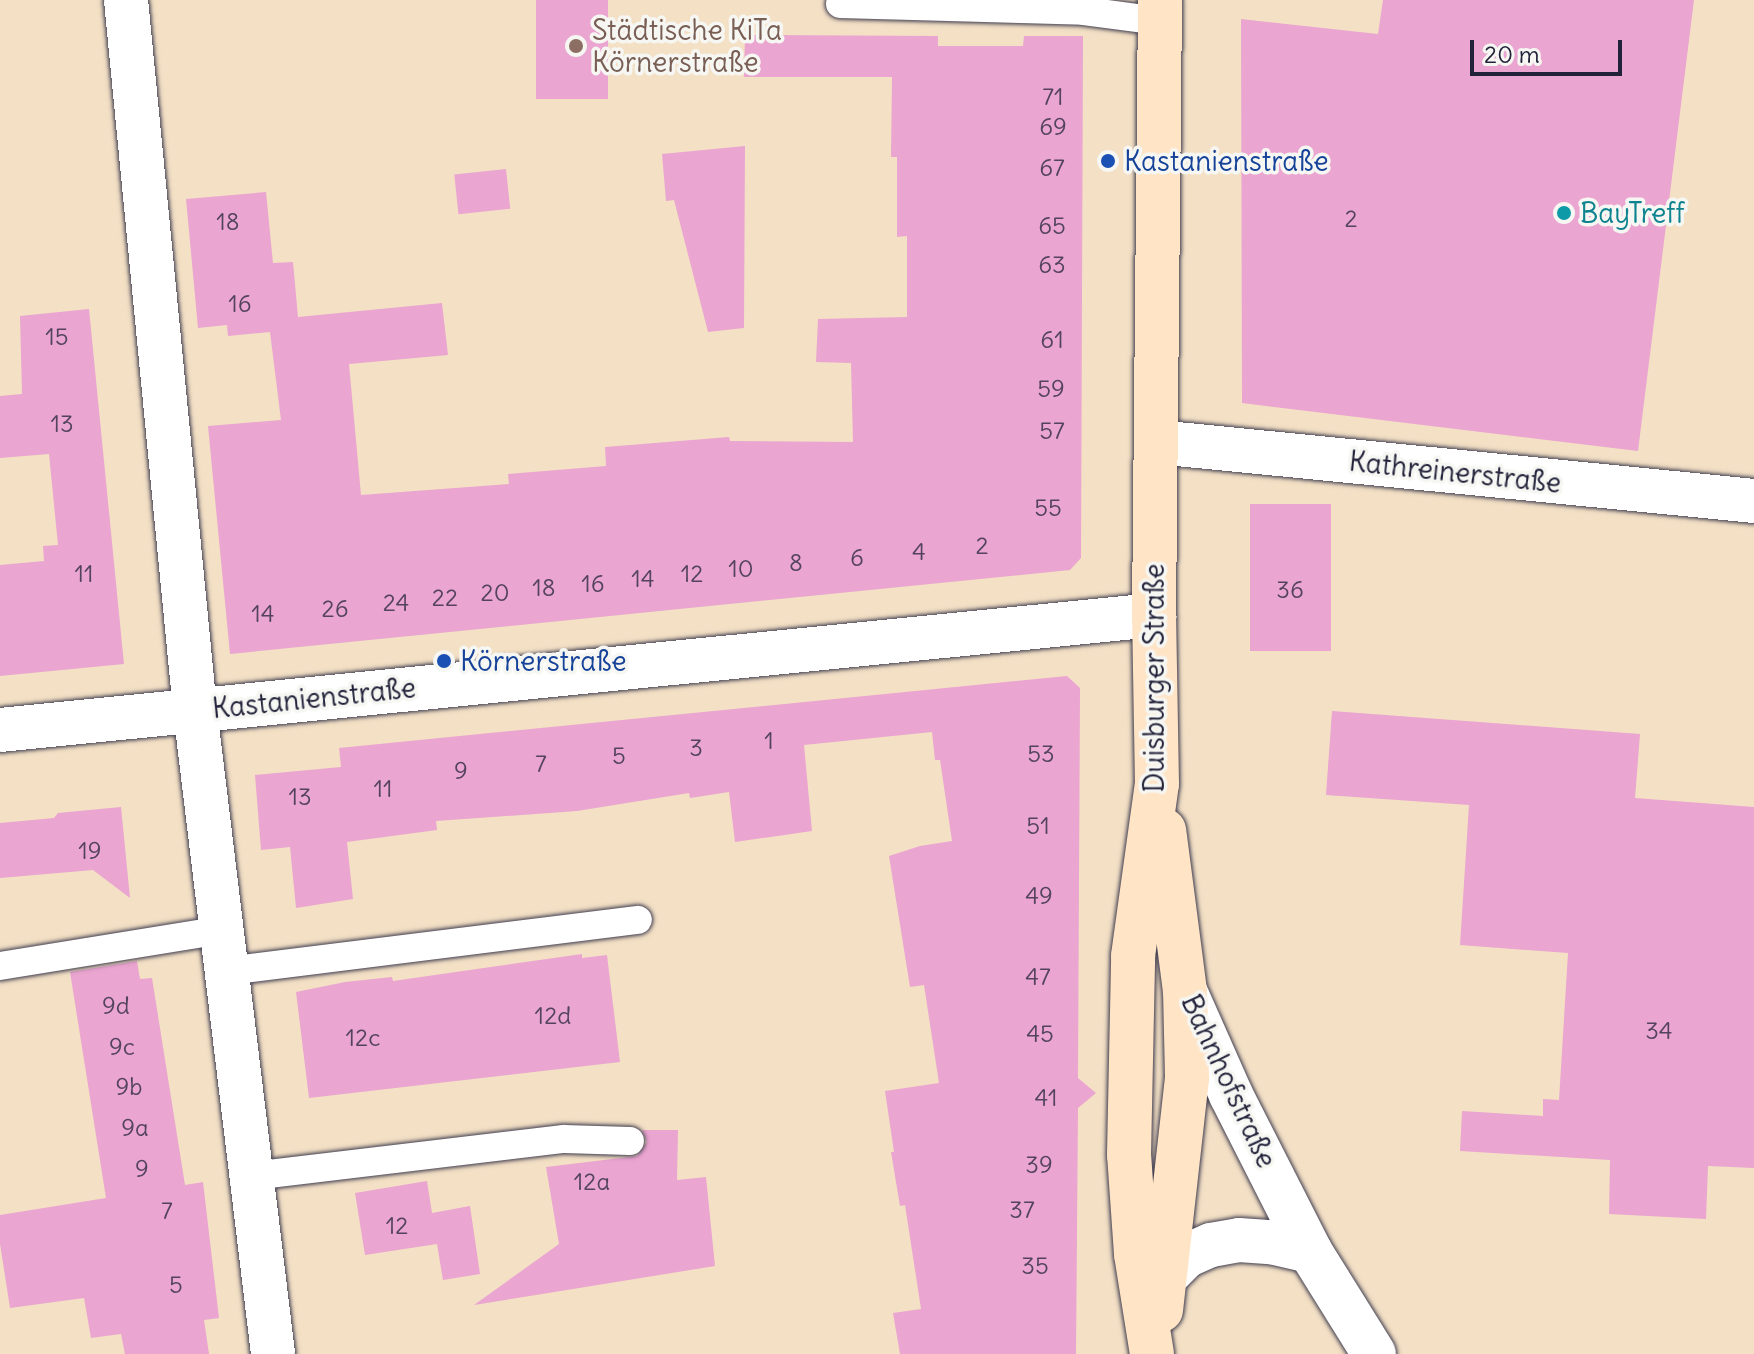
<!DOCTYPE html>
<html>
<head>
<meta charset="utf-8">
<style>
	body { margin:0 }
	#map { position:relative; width:1754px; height:1354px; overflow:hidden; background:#f3e0c5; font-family:Delius,sans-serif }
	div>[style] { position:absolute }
	.building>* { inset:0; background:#eaa5d0; transform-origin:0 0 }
	.roads { filter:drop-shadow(0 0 2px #413e50) drop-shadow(0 0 2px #413e50) }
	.service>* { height:28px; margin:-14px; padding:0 14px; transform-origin:14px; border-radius:14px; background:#fff }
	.minor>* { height:44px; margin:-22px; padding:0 22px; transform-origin:22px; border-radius:22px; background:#fff }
	.tertiary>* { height:44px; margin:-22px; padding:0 22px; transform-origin:22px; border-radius:22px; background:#fff }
	.secondary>* { height:44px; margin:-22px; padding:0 22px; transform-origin:22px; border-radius:22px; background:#ffe4c6 }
	.dots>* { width:22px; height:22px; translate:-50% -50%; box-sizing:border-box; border:4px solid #f6f6f2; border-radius:50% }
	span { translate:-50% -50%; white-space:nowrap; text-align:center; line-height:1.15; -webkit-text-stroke:7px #f6f6f2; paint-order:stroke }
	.number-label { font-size:24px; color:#544360 }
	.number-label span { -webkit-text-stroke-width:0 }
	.education-label { font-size:28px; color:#785e54 }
	.left { translate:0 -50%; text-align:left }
	.transit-label { font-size:28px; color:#164399 }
	.culture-label { font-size:28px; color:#0d838f }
	.street-label { font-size:28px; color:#22223b }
	.scale { position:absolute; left:1470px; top:40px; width:152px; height:36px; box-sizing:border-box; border:4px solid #22223b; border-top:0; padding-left:10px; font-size:24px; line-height:28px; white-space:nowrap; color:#22223b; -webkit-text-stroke:6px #f6f6f2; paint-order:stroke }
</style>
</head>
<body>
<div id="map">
	<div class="building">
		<i style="left:536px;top:0;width:72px;height:99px"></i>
		<i style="clip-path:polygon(1383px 0,1694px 0,1638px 451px,1242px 403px,1241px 19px,1378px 34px)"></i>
		<i style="clip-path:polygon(745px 35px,938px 36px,938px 46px,1023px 46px,1024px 36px,1083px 36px,1081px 558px,1070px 570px,230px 654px,208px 426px,281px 420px,270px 332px,228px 336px,227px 325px,198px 328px,186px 199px,266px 192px,273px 263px,293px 262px,298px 317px,442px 303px,448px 355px,349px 364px,361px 495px,509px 484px,508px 474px,606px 466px,605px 447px,729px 437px,730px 441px,853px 442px,851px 363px,816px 362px,818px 319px,907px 317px,907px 236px,897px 237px,897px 157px,891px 157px,892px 77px,744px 77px)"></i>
		<i style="clip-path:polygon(745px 146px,744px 328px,708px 332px,674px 200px,666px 201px,662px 154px)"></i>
		<i style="left:506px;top:169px;width:40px;height:52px;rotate:84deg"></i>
		<i style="clip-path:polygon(89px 309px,124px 664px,0 676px,0 565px,44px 561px,43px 546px,58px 545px,49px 454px,0 458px,0 396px,22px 394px,20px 316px)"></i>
		<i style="left:1250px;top:504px;width:81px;height:147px"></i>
		<i style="clip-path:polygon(1067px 676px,1080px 688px,1078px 1078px,1096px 1093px,1078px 1108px,1076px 1354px,900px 1354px,893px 1313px,921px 1309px,905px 1205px,900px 1206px,891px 1152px,894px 1152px,885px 1091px,939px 1083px,924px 985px,910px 987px,889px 856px,920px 846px,952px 841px,940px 760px,935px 760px,932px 732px,804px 745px,812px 831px,735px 842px,729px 792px,690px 798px,689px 793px,577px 811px,436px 821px,437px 830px,347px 842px,353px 899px,296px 908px,290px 847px,261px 850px,255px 775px,341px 767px,339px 748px)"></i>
		<i style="clip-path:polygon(1332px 711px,1640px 734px,1635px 798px,1754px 807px,1754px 1168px,1708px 1166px,1706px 1219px,1609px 1214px,1610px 1160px,1460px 1151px,1462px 1111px,1543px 1116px,1543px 1099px,1559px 1100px,1568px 953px,1460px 945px,1469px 805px,1326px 795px)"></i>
		<i style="clip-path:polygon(121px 807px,130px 898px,93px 870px,0 878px,0 823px,54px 818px,58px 813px)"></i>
		<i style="clip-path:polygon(582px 954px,582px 958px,607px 955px,620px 1062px,309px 1098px,296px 992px,345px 982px,392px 977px,393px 981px)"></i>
		<i style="clip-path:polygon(137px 961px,140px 979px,152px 978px,185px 1185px,203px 1182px,219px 1318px,204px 1320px,209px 1354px,125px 1354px,121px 1334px,91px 1338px,84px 1298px,10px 1308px,0 1244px,0 1215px,106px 1198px,70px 972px)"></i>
		<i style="clip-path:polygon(642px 1130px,678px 1130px,677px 1180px,706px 1177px,715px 1266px,474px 1305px,559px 1244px,546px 1167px,637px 1156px,647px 1142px)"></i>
		<i style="clip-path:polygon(427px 1181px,432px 1213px,470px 1206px,480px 1274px,443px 1280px,437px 1244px,365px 1255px,355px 1193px)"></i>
	</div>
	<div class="roads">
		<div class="service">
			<i style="left:840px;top:4px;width:244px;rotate:1.6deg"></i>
			<i style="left:1084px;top:11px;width:77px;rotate:7.5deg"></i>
			<i style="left:0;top:966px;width:225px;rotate:-9.2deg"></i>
			<i style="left:227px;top:971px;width:414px;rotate:-7.1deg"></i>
			<i style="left:252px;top:1176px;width:314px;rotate:-6.8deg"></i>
			<i style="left:564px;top:1139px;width:66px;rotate:1.7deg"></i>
		</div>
		<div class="minor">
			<i style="left:126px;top:0;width:713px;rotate:84.45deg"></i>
			<i style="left:195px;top:710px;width:649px;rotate:83.09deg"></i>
			<i style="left:1157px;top:442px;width:600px;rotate:5.64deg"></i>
			<i style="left:0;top:730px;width:1160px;rotate:-5.69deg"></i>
		</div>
		<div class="tertiary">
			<i style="left:1185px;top:991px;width:114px;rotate:66.1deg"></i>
			<i style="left:1231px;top:1095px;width:175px;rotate:63.1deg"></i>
			<i style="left:1310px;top:1251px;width:121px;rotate:58.1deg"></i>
			<i style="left:1163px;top:1279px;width:33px;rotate:-45deg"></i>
			<i style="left:1186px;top:1256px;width:27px;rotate:-24deg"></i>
			<i style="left:1211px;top:1245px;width:28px;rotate:-10deg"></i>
			<i style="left:1239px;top:1240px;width:32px;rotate:4deg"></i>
			<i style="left:1271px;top:1242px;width:40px;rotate:13deg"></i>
		</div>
		<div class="secondary">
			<i style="left:1161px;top:1310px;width:234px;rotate:-83.6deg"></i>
			<i style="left:1187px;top:1077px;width:86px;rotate:-91.3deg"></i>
			<i style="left:1185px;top:991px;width:162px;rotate:-97.4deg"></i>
			<i style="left:1152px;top:1354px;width:101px;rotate:-99.1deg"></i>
			<i style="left:1136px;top:1254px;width:99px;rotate:-94deg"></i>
			<i style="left:1129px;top:1155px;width:199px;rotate:-88.8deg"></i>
			<i style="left:1133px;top:956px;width:174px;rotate:-82.1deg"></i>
			<i style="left:1157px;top:784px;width:169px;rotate:-91deg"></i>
			<i style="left:1154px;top:615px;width:615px;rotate:-89.44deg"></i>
		</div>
	</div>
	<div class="dots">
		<i style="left:576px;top:46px;background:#8d6e63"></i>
		<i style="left:1108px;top:161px;background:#1a4fb4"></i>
		<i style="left:1564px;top:213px;background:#0f9aa8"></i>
		<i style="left:444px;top:661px;background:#1a4fb4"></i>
	</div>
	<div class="number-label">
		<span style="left:1053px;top:97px">71</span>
		<span style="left:1053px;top:127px">69</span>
		<span style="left:1052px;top:168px">67</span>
		<span style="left:1351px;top:219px">2</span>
		<span style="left:228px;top:222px">18</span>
		<span style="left:1052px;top:226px">65</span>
		<span style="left:1052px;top:265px">63</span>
		<span style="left:240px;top:304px">16</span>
		<span style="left:57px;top:337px">15</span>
		<span style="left:1052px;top:340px">61</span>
		<span style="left:1051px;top:389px">59</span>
		<span style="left:62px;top:424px">13</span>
		<span style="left:1052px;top:431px">57</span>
		<span style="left:1048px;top:508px">55</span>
		<span style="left:982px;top:546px">2</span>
		<span style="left:919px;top:552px">4</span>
		<span style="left:857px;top:558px">6</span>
		<span style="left:796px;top:563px">8</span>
		<span style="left:741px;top:569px">10</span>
		<span style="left:84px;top:574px">11</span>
		<span style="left:692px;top:574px">12</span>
		<span style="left:643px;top:579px">14</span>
		<span style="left:593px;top:584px">16</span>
		<span style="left:544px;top:588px">18</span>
		<span style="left:1290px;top:590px">36</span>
		<span style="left:495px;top:593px">20</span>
		<span style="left:445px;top:598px">22</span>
		<span style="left:396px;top:603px">24</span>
		<span style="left:335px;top:609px">26</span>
		<span style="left:263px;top:614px">14</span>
		<span style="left:769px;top:741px">1</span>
		<span style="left:696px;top:748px">3</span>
		<span style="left:1041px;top:754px">53</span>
		<span style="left:619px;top:756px">5</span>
		<span style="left:541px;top:764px">7</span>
		<span style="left:461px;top:771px">9</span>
		<span style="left:383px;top:789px">11</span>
		<span style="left:300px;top:797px">13</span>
		<span style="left:1038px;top:826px">51</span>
		<span style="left:90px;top:851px">19</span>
		<span style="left:1039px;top:896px">49</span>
		<span style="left:1038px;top:977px">47</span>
		<span style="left:116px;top:1006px">9d</span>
		<span style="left:553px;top:1016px">12d</span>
		<span style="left:1659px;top:1031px">34</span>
		<span style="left:1040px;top:1034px">45</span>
		<span style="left:363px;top:1038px">12c</span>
		<span style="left:122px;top:1047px">9c</span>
		<span style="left:129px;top:1087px">9b</span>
		<span style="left:1046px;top:1098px">41</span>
		<span style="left:135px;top:1128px">9a</span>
		<span style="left:1039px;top:1165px">39</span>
		<span style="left:142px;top:1169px">9</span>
		<span style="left:592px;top:1182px">12a</span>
		<span style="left:1022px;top:1210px">37</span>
		<span style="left:167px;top:1211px">7</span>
		<span style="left:397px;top:1226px">12</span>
		<span style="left:1035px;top:1266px">35</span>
		<span style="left:176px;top:1285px">5</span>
	</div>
	<div class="education-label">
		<span class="left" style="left:592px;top:46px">Städtische KiTa<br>Körnerstraße</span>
	</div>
	<div class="transit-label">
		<span class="left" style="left:1124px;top:161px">Kastanienstraße</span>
		<span class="left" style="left:460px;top:661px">Körnerstraße</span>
	</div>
	<div class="culture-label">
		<span class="left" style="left:1580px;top:213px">BayTreff</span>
	</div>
	<div class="street-label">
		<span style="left:1455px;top:472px;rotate:6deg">Kathreinerstraße</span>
		<span style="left:1154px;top:678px;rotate:-90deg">Duisburger Straße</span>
		<span style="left:314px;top:698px;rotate:-6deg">Kastanienstraße</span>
		<span style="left:1229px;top:1081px;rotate:65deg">Bahnhofstraße</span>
	</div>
	<div class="scale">20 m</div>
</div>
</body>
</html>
